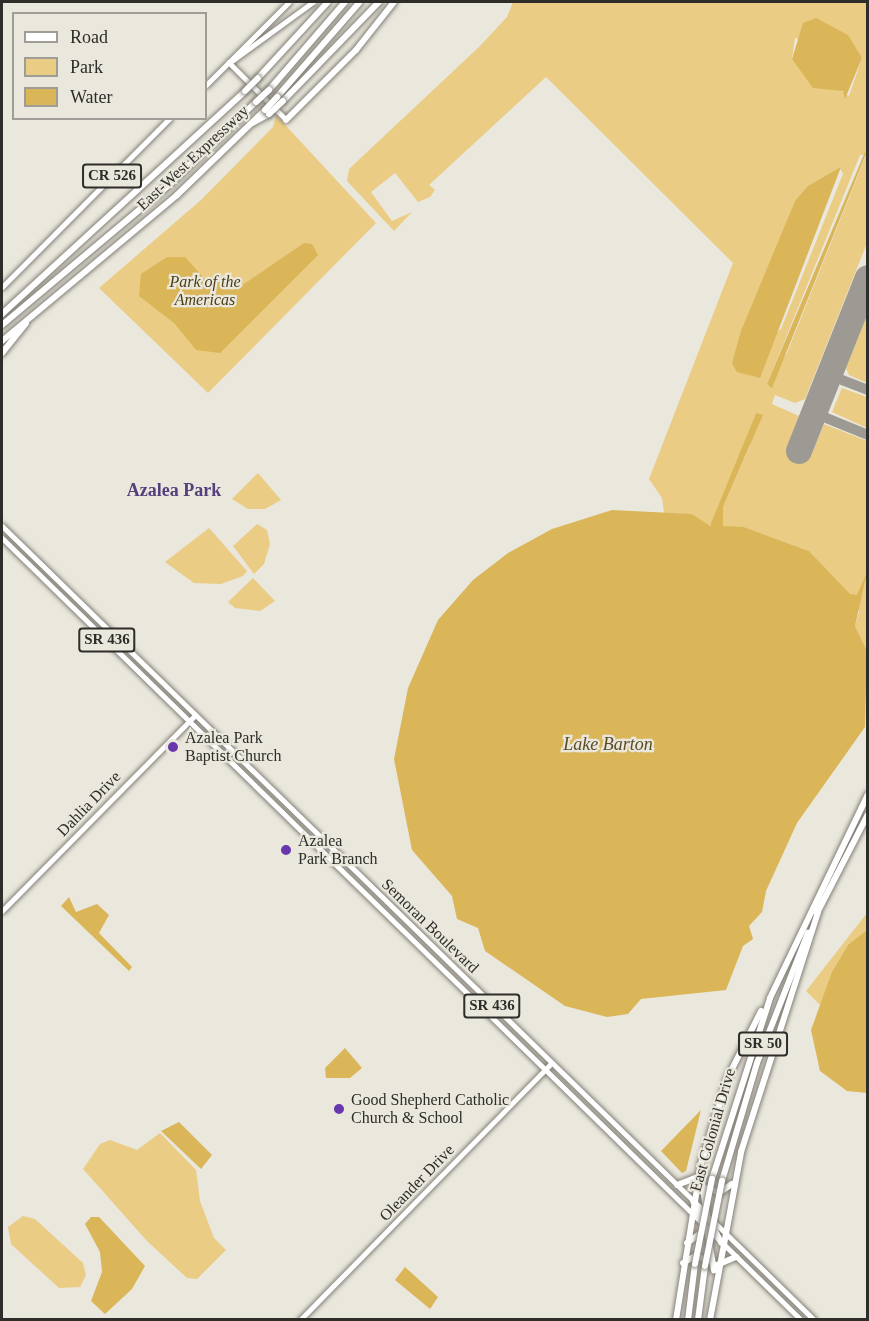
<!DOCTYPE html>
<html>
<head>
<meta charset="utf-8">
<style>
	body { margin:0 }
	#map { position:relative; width:869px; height:1321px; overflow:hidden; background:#eae7dd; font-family:"Times New Roman",serif }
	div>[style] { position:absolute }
	.green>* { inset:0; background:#eacc84 }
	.water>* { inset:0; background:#dab659 }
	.taxiway>* { height:10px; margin:-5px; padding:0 5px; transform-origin:5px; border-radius:5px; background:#9c9a92 }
	.runway>* { height:26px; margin:-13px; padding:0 13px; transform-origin:13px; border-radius:13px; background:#9c9a92 }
	.roads { filter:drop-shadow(0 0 2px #848078) drop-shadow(0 0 2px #848078) }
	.secondary>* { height:4.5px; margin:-2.25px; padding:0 2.25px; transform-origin:2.25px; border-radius:2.25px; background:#fff }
	.primary>* { height:5px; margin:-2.5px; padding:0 2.5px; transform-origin:2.5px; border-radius:2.5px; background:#fff }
	.highway>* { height:6px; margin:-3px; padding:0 3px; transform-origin:3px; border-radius:3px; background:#fff }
	.bridges { filter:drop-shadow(0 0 2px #848078) drop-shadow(0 0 2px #848078) }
	.highway-bridge>* { height:6px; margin:-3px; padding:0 3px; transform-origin:3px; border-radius:3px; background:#fff }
	.dots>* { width:16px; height:16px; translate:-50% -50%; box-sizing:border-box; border:3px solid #eae7dd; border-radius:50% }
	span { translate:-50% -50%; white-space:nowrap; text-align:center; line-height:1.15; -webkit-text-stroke:4.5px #eae7dd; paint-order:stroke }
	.shield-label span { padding:2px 4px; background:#eae7dd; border:2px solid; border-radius:4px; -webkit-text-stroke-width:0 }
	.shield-label { font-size:15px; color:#2e2d29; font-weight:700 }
	.street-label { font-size:16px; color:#2e2d29 }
	.park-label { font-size:16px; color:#4c3d15; font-style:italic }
	.poi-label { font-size:16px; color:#2e2d29 }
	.left { translate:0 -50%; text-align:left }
	.neighbourhood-label { font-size:18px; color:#55407d; font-weight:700 }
	.water-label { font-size:18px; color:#5b4c25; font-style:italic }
	.frame { position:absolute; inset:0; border:3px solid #2e2d29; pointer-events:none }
	.legend { position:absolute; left:12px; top:12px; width:195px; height:108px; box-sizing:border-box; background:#eae7dd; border:2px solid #9f9d95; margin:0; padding:8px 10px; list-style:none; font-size:18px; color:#2e2d29 }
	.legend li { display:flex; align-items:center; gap:12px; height:30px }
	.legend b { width:30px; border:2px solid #9f9d95 }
</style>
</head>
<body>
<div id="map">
	<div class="green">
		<i style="clip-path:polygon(evenodd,513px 2px,867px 2px,867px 243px,805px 399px,795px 403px,775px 395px,772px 404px,799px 416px,787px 447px,811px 456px,824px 424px,867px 441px,867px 651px,855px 626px,859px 612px,854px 599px,809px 551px,744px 527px,723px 527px,723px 507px,750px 446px,756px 413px,714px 522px,707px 527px,692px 514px,664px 513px,662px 498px,649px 479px,733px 263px,546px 77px,429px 185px,435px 190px,430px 197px,418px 202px,395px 173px,371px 192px,392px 221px,412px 212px,394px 231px,347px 181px,349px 169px,480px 46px,507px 17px,513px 2px,795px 38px,862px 58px,849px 96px,792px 59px,795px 38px,513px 2px,860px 155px,866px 155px,787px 353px,767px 384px,860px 155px,513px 2px,840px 168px,843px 174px,781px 329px,732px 363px,795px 201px,840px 168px)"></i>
		<i style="clip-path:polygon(276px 115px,376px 223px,208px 393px,99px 288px,201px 200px,273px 127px)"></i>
		<i style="clip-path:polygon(867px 314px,867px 383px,849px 375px,846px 368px)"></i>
		<i style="clip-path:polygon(842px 388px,867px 397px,867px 428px,832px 412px)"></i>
		<i style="clip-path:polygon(258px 473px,281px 500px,265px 509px,248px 509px,232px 499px)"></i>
		<i style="clip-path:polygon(257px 524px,267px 530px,270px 544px,264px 564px,254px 574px,233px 546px)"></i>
		<i style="clip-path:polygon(209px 528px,247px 571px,243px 576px,221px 584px,194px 583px,165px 562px)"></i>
		<i style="clip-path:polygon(253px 578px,275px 601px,260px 611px,235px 608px,228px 602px)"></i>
		<i style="clip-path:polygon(867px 913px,867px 938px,834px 1019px,806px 991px)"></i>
		<i style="clip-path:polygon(160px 1133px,196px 1170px,200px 1201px,214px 1238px,226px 1250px,197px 1279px,187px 1278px,147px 1241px,83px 1169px,100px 1144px,110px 1140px,137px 1150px)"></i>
		<i style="clip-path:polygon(23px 1216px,35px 1219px,83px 1263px,86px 1275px,80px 1287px,59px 1288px,11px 1244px,8px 1227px)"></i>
	</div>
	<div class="water">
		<i style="clip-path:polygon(816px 18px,848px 35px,862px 58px,845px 99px,843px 91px,813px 88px,792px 59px,803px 23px)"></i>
		<i style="clip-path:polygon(865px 152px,866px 154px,772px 388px,767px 384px)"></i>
		<i style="clip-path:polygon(841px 167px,760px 378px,737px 372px,732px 363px,741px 331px,795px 201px,808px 186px)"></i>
		<i style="clip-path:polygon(304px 243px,312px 244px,318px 255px,220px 353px,196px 350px,174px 323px,139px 296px,141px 274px,167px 257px,185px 257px,206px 280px,241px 286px)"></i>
		<i style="clip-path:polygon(756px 413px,763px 415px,723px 507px,723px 526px,744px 527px,809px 551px,850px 594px,857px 595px,867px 572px,855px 626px,867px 651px,865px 727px,797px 823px,766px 891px,762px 912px,749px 926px,753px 939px,743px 946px,726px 990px,641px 999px,628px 1014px,607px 1017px,565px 1006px,485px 951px,478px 928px,457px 919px,452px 896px,412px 850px,394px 759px,408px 688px,438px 620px,473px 580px,508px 553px,552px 529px,612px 510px,692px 514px,710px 526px)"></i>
		<i style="clip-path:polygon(69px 897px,76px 912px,97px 904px,109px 915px,99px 933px,132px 967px,129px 971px,61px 906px)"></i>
		<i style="clip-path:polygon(867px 930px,867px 1093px,847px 1091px,820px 1071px,811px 1030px,832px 972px,848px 945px)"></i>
		<i style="clip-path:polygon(345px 1048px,362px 1068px,350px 1078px,326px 1078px,325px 1068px)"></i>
		<i style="clip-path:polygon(701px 1110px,686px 1171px,682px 1173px,661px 1151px)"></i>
		<i style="clip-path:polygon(179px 1122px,212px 1155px,201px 1169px,161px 1131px)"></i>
		<i style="clip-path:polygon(91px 1217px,99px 1217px,145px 1266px,132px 1289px,105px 1314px,91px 1301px,102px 1272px,100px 1252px,85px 1224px)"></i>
		<i style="clip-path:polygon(405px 1267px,438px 1297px,430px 1309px,395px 1280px)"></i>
	</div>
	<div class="taxiway">
		<i style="left:829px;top:375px;width:42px;rotate:21deg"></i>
		<i style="left:814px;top:413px;width:58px;rotate:22.2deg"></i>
	</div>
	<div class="runway">
		<i style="left:799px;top:451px;width:186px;rotate:-68.3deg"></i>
	</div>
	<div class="roads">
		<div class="secondary">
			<i style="left:286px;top:120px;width:81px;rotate:-135deg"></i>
			<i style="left:229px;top:63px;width:104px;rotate:-36deg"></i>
			<i style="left:2px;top:911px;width:275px;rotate:-45.4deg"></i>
			<i style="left:300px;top:1320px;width:359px;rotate:-45.6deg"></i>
		</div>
		<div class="primary">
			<i style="left:206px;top:85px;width:117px;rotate:-45deg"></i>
			<i style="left:2px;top:287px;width:238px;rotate:-45.2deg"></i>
			<i style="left:2px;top:526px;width:985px;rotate:44.3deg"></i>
			<i style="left:2px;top:538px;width:1118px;rotate:44.38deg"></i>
			<i style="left:713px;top:1221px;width:141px;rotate:44.4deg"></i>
		</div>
		<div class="highway">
			<i style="left:258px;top:78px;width:103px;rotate:-47.4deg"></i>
			<i style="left:269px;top:90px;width:116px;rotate:-49.2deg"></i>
			<i style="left:277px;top:97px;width:126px;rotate:-48.9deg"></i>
			<i style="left:283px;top:101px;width:138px;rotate:-45.9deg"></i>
			<i style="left:286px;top:120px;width:99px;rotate:-45deg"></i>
			<i style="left:356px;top:50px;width:61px;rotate:-51.6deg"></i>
			<i style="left:252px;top:123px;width:19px;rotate:-28deg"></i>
			<i style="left:2px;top:314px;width:330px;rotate:-42.5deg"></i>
			<i style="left:2px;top:325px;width:218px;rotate:-40deg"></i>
			<i style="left:169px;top:185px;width:120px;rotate:-43.7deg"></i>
			<i style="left:2px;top:341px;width:228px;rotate:-39.8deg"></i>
			<i style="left:177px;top:195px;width:122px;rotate:-44deg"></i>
			<i style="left:2px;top:353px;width:38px;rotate:-51deg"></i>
			<i style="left:817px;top:913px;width:111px;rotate:-62.7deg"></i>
			<i style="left:701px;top:1174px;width:41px;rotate:81.7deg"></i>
			<i style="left:707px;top:1215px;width:31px;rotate:63deg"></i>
			<i style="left:712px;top:1179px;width:190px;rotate:-72.2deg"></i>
			<i style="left:770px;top:998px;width:226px;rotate:-64.3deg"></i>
			<i style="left:722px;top:1181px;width:123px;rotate:-73.5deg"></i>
			<i style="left:757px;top:1063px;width:140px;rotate:-68.6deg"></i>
			<i style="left:677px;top:1185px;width:22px;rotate:-21deg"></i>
			<i style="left:708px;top:1188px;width:12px;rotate:24deg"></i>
			<i style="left:719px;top:1193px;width:16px;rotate:-35deg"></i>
			<i style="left:693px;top:1201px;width:32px;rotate:64deg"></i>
			<i style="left:707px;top:1230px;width:41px;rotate:80.1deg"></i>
			<i style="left:687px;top:1243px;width:22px;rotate:-36deg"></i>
			<i style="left:683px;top:1263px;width:14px;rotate:-30deg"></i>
			<i style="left:695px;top:1256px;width:17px;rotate:17deg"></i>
			<i style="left:717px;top:1265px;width:21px;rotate:-23deg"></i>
			<i style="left:676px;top:1320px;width:158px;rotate:-80.9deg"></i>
			<i style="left:701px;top:1164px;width:91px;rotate:-72.8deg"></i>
			<i style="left:728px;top:1077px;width:74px;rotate:-63.4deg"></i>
			<i style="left:688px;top:1320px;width:56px;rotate:-82.9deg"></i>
			<i style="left:698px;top:1320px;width:54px;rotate:-82.6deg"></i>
			<i style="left:710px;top:1320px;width:171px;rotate:-79.5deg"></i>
			<i style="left:741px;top:1152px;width:252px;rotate:-72.2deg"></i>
		</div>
	</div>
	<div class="bridges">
		<div class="highway-bridge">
			<i style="left:245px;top:91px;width:18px;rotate:-45deg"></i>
			<i style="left:256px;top:102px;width:18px;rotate:-43deg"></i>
			<i style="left:265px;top:110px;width:18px;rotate:-47deg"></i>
			<i style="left:269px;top:114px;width:19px;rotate:-43deg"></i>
			<i style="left:695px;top:1264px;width:87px;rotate:-78.7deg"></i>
			<i style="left:705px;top:1266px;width:87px;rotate:-78.7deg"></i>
		</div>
	</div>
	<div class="dots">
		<i style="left:173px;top:747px;background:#6836ad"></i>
		<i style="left:286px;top:850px;background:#6836ad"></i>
		<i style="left:339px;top:1109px;background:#6836ad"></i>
	</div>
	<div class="shield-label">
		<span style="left:112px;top:176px">CR 526</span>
		<span style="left:107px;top:640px">SR 436</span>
		<span style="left:492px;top:1006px">SR 436</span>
		<span style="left:763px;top:1044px">SR 50</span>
	</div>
	<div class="street-label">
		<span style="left:193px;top:158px;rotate:-43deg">East-West Expressway</span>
		<span style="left:89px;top:804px;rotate:-46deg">Dahlia Drive</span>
		<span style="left:430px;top:926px;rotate:44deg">Semoran Boulevard</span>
		<span style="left:713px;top:1130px;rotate:-74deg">East Colonial Drive</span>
		<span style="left:417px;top:1183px;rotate:-46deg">Oleander Drive</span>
	</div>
	<div class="park-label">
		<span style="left:205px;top:291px">Park of the<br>Americas</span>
	</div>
	<div class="poi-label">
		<span class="left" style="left:185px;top:747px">Azalea Park<br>Baptist Church</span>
		<span class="left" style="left:298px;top:850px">Azalea<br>Park Branch</span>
		<span class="left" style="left:351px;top:1109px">Good Shepherd Catholic<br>Church &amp; School</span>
	</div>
	<div class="neighbourhood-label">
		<span style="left:174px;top:490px">Azalea Park</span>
	</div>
	<div class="water-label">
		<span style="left:608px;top:744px">Lake Barton</span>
	</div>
	<div class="frame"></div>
	<ul class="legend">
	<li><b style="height:8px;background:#fff"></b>Road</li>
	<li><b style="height:16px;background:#eacc84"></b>Park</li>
	<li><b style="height:16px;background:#dab659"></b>Water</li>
	</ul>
</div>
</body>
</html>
